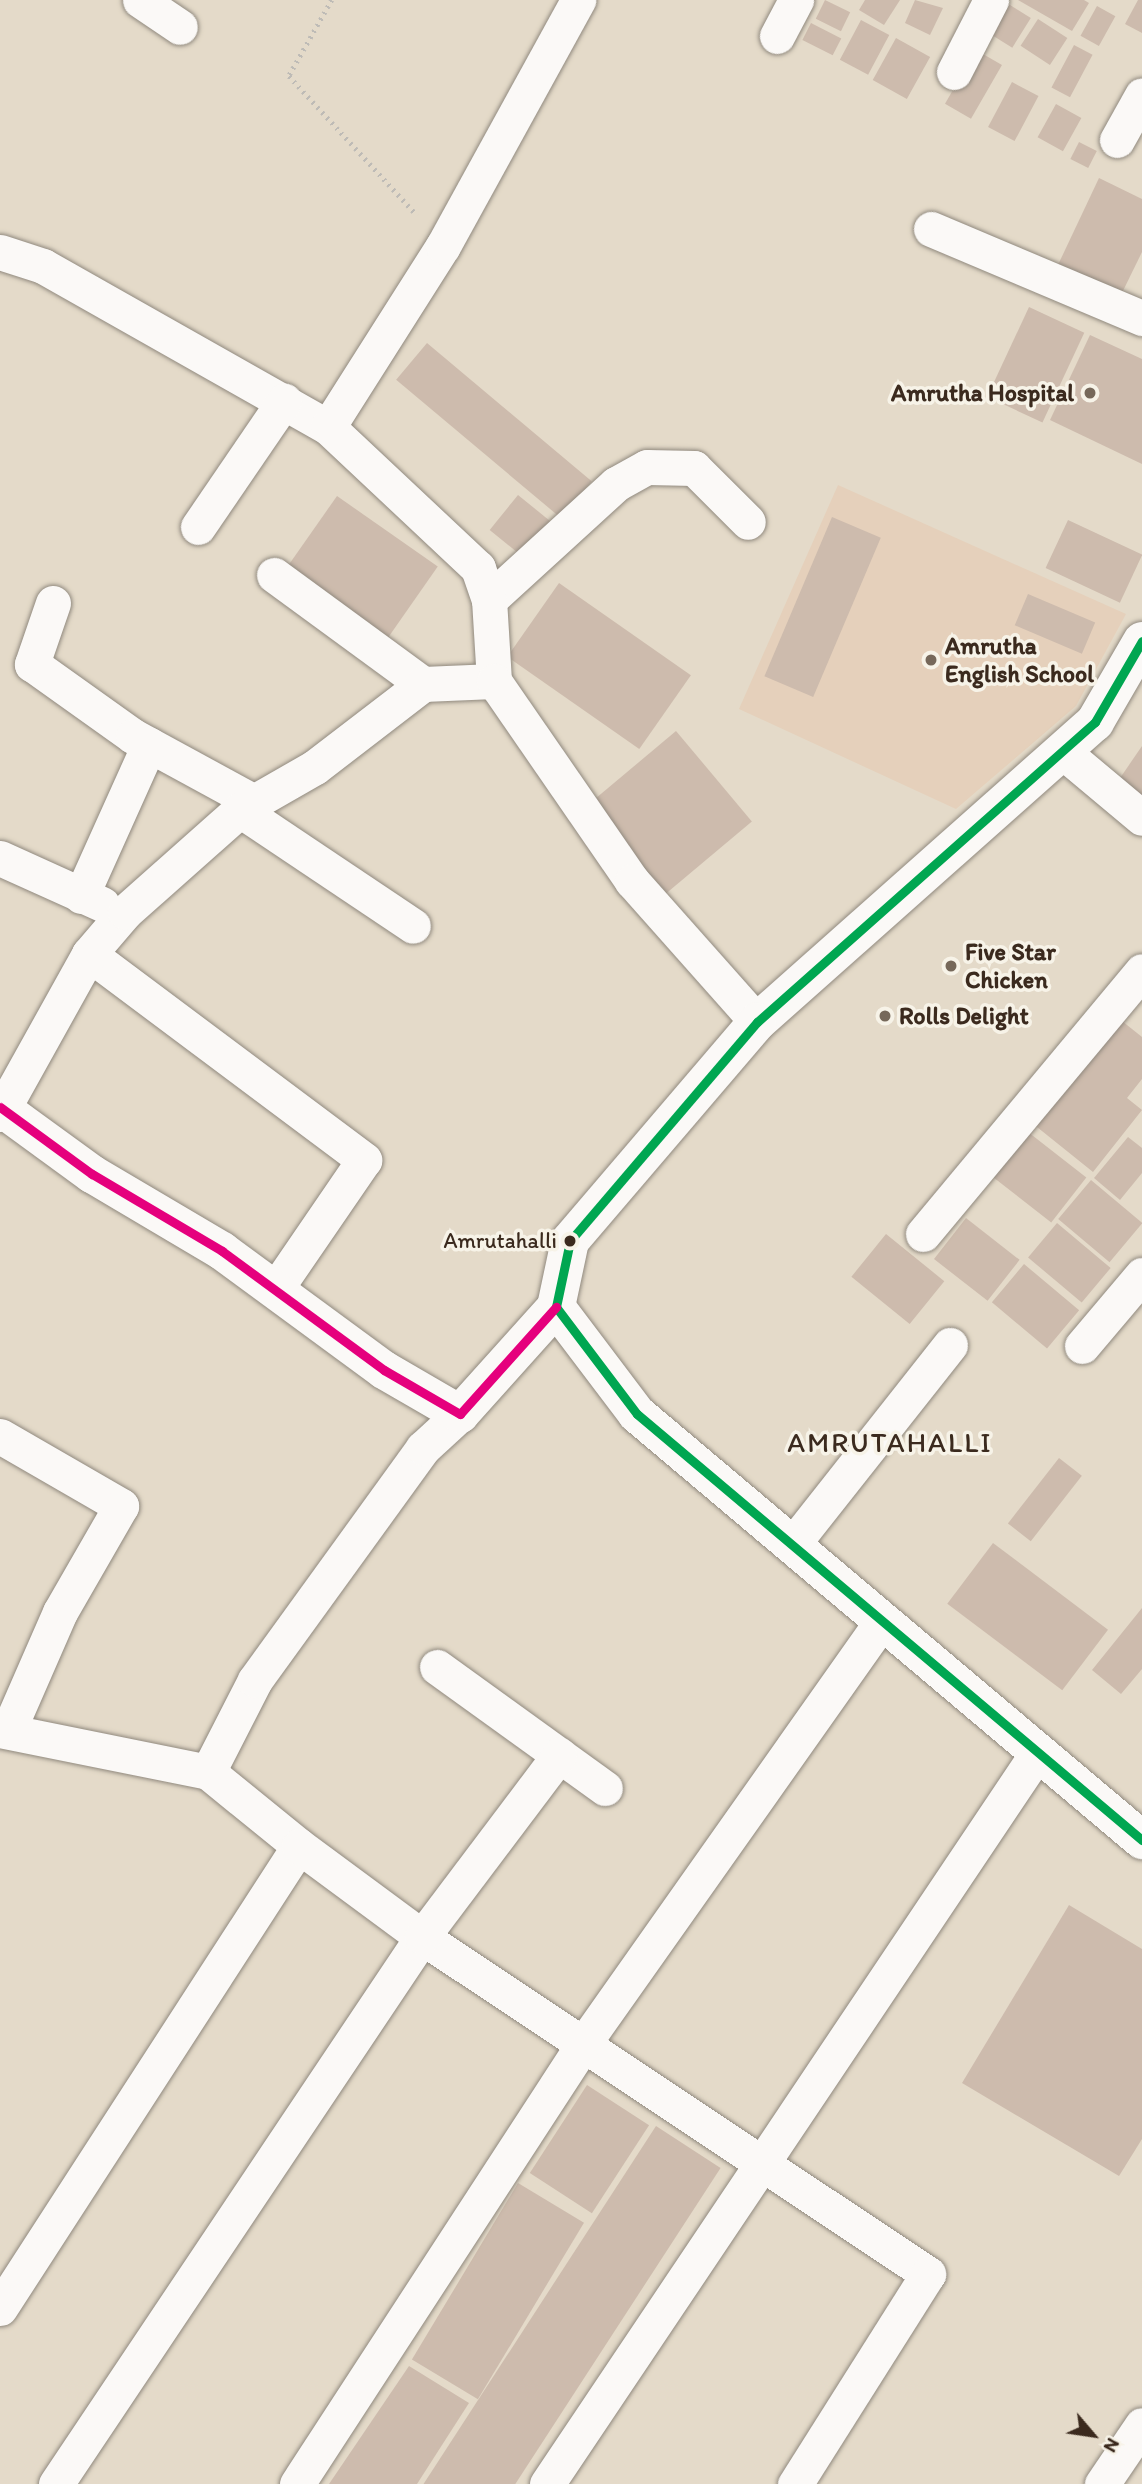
<!DOCTYPE html>
<html>
<head>
<meta charset="utf-8">
<style>
	body { margin:0 }
	#map { position:relative; width:1142px; height:2484px; overflow:hidden; background:#e4dac9; font-family:Itim,sans-serif }
	div>[style] { position:absolute }
	.built>* { inset:0; background:#e5d0bb }
	.building>* { inset:0; background:#cdbbad; transform-origin:0 0 }
	.path>* { height:4.5px; margin-top:-2.25px; transform-origin:0; background:repeating-linear-gradient(90deg,#bebbb6 0 2px,transparent 0 7px) }
	.roads { filter:drop-shadow(0 0 2px #90897e) drop-shadow(0 0 2px #90897e) }
	.minor>* { height:35px; margin:-17.5px; padding:0 17.5px; transform-origin:17.5px; border-radius:17.5px; background:#fbf9f7 }
	.tertiary>* { height:38px; margin:-19px; padding:0 19px; transform-origin:19px; border-radius:19px; background:#fbf9f7 }
	.bus-1>* { height:9px; margin:-4.5px; padding:0 4.5px; transform-origin:4.5px; border-radius:4.5px; background:#00a651 }
	.bus-2>* { height:9px; margin:-4.5px; padding:0 4.5px; transform-origin:4.5px; border-radius:4.5px; background:#e5007d }
	.dots>* { width:19px; height:19px; translate:-50% -50%; box-sizing:border-box; border:4px solid #f7f3e8; border-radius:50% }
	span { translate:-50% -50%; white-space:nowrap; text-align:center; line-height:1.15; -webkit-text-stroke:7px #f7f3e8; paint-order:stroke }
	.bus-label { font-size:22px; color:#3b2a1e }
	.right { translate:-100% -50%; text-align:right }
	.poi-label { font-size:24px; color:#3b2a1e; font-weight:700 }
	.left { translate:0 -50%; text-align:left }
	.quarter-label { font-size:28px; color:#3b2a1e; letter-spacing:2px }
	.north { position:absolute; left:1058px; top:2400px; width:70px; height:70px; -webkit-text-stroke:5px #f7f3e8; paint-order:stroke; rotate:119deg; font-size:19px; font-weight:700; line-height:28px; text-align:center; color:#3b2a1e }
	.north::after { content:''; display:block; margin:auto; width:24px; height:32px; background:#3b2a1e; clip-path:polygon(50% 0,100% 100%,50% 72%,0 100%) }
</style>
</head>
<body>
<div id="map">
	<div class="built">
		<i style="clip-path:polygon(838px 485px,1126px 614px,1076px 706px,956px 809px,739px 709px)"></i>
	</div>
	<div class="building">
		<i style="left:825px;top:0;width:28px;height:21px;rotate:26deg"></i>
		<i style="clip-path:polygon(865px 0,900px 0,884px 25px,859px 10px)"></i>
		<i style="clip-path:polygon(915px 0,943px 8px,930px 35px,905px 23px)"></i>
		<i style="left:1002px;top:0;width:34px;height:35px;rotate:32deg"></i>
		<i style="clip-path:polygon(1018px 0,1084px 0,1089px 3px,1072px 31px)"></i>
		<i style="clip-path:polygon(1138px 0,1142px 0,1142px 33px,1125px 24px)"></i>
		<i style="left:1097px;top:6px;width:21px;height:34px;rotate:29deg"></i>
		<i style="left:1038px;top:19px;width:35px;height:32px;rotate:33deg"></i>
		<i style="left:861px;top:20px;width:32px;height:45px;rotate:28deg"></i>
		<i style="left:811px;top:23px;width:34px;height:19px;rotate:27deg"></i>
		<i style="left:896px;top:38px;width:39px;height:48px;rotate:29deg"></i>
		<i style="left:1074px;top:45px;width:21px;height:48px;rotate:28deg"></i>
		<i style="left:976px;top:50px;width:30px;height:62px;rotate:30deg"></i>
		<i style="left:1012px;top:82px;width:30px;height:51px;rotate:28deg"></i>
		<i style="left:1056px;top:104px;width:29px;height:38px;rotate:29deg"></i>
		<i style="left:1079px;top:142px;width:20px;height:19px;rotate:27deg"></i>
		<i style="clip-path:polygon(1099px 178px,1142px 199px,1142px 252px,1120px 297px,1057px 267px)"></i>
		<i style="left:1029px;top:307px;width:61px;height:99px;rotate:25deg"></i>
		<i style="clip-path:polygon(1090px 335px,1142px 359px,1142px 464px,1050px 420px)"></i>
		<i style="left:427px;top:343px;width:215px;height:48px;rotate:40deg"></i>
		<i style="left:518px;top:495px;width:44px;height:45px;rotate:39deg"></i>
		<i style="left:337px;top:496px;width:123px;height:88px;rotate:35deg"></i>
		<i style="left:832px;top:517px;width:53px;height:173px;rotate:23deg"></i>
		<i style="left:1068px;top:520px;width:82px;height:53px;rotate:25deg"></i>
		<i style="left:559px;top:583px;width:161px;height:90px;rotate:35deg"></i>
		<i style="left:1028px;top:594px;width:73px;height:34px;rotate:23deg"></i>
		<i style="left:676px;top:731px;width:118px;height:114px;rotate:50deg"></i>
		<i style="clip-path:polygon(1142px 746px,1142px 798px,1118px 781px)"></i>
		<i style="clip-path:polygon(1117px 1017px,1142px 1037px,1142px 1079px,1127px 1098px,1142px 1110px,1093px 1172px,1032px 1123px)"></i>
		<i style="left:1028px;top:1132px;width:74px;height:57px;rotate:38deg"></i>
		<i style="clip-path:polygon(1128px 1137px,1142px 1148px,1142px 1173px,1120px 1200px,1094px 1178px)"></i>
		<i style="left:1091px;top:1180px;width:67px;height:51px;rotate:40deg"></i>
		<i style="left:966px;top:1218px;width:68px;height:52px;rotate:38deg"></i>
		<i style="left:1057px;top:1223px;width:70px;height:45px;rotate:40deg"></i>
		<i style="left:886px;top:1234px;width:75px;height:55px;rotate:39deg"></i>
		<i style="left:1024px;top:1264px;width:72px;height:50px;rotate:40deg"></i>
		<i style="left:1059px;top:1458px;width:29px;height:83px;rotate:38deg"></i>
		<i style="left:993px;top:1543px;width:144px;height:76px;rotate:37deg"></i>
		<i style="clip-path:polygon(1142px 1608px,1142px 1669px,1121px 1694px,1092px 1670px)"></i>
		<i style="clip-path:polygon(1069px 1905px,1142px 1949px,1142px 2139px,1119px 2176px,962px 2083px)"></i>
		<i style="left:587px;top:2085px;width:74px;height:105px;rotate:33deg"></i>
		<i style="left:656px;top:2126px;width:77px;height:428px;rotate:33deg"></i>
		<i style="left:518px;top:2183px;width:77px;height:206px;rotate:31deg"></i>
		<i style="clip-path:polygon(409px 2366px,469px 2403px,417px 2484px,329px 2484px)"></i>
	</div>
	<div class="path">
		<i style="left:332px;top:0;width:87px;rotate:119.5deg"></i>
		<i style="left:289px;top:76px;width:189px;rotate:47.4deg"></i>
	</div>
	<div class="roads">
		<div class="minor">
			<i style="left:140px;top:0;width:48px;rotate:34deg"></i>
			<i style="left:777px;top:36px;width:41px;rotate:-62.2deg"></i>
			<i style="left:954px;top:72px;width:81px;rotate:-62.8deg"></i>
			<i style="left:1117px;top:140px;width:51px;rotate:-60.9deg"></i>
			<i style="left:931px;top:229px;width:229px;rotate:22.9deg"></i>
			<i style="left:0;top:252px;width:45px;rotate:18deg"></i>
			<i style="left:43px;top:266px;width:327px;rotate:29.5deg"></i>
			<i style="left:198px;top:527px;width:153px;rotate:-55.7deg"></i>
			<i style="left:274px;top:575px;width:185px;rotate:36.2deg"></i>
			<i style="left:489px;top:600px;width:172px;rotate:-42.4deg"></i>
			<i style="left:616px;top:484px;width:35px;rotate:-29deg"></i>
			<i style="left:647px;top:467px;width:47px;rotate:1.2deg"></i>
			<i style="left:694px;top:468px;width:76px;rotate:45deg"></i>
			<i style="left:53px;top:603px;width:65px;rotate:109deg"></i>
			<i style="left:32px;top:664px;width:124px;rotate:35.5deg"></i>
			<i style="left:133px;top:736px;width:138px;rotate:28.6deg"></i>
			<i style="left:494px;top:681px;width:81px;rotate:-93.5deg"></i>
			<i style="left:489px;top:600px;width:34px;rotate:-109deg"></i>
			<i style="left:478px;top:568px;width:206px;rotate:-136.8deg"></i>
			<i style="left:328px;top:427px;width:214px;rotate:-57.6deg"></i>
			<i style="left:443px;top:246px;width:281px;rotate:-61.2deg"></i>
			<i style="left:1062px;top:751px;width:104px;rotate:39.9deg"></i>
			<i style="left:240px;top:810px;width:208px;rotate:33.8deg"></i>
			<i style="left:0;top:858px;width:112px;rotate:24.3deg"></i>
			<i style="left:81px;top:896px;width:166px;rotate:-65.8deg"></i>
			<i style="left:89px;top:954px;width:344px;rotate:36.8deg"></i>
			<i style="left:364px;top:1160px;width:158px;rotate:124.4deg"></i>
			<i style="left:0;top:1114px;width:183px;rotate:-60.9deg"></i>
			<i style="left:89px;top:954px;width:55px;rotate:-49.4deg"></i>
			<i style="left:125px;top:912px;width:154px;rotate:-41.6deg"></i>
			<i style="left:240px;top:810px;width:86px;rotate:-29.8deg"></i>
			<i style="left:315px;top:767px;width:136px;rotate:-37.5deg"></i>
			<i style="left:423px;top:684px;width:71px;rotate:-2.4deg"></i>
			<i style="left:494px;top:681px;width:243px;rotate:55.4deg"></i>
			<i style="left:632px;top:881px;width:188px;rotate:48.4deg"></i>
			<i style="left:923px;top:1234px;width:342px;rotate:-50.2deg"></i>
			<i style="left:1082px;top:1346px;width:93px;rotate:-49.8deg"></i>
			<i style="left:0;top:1436px;width:140px;rotate:30deg"></i>
			<i style="left:121px;top:1506px;width:122px;rotate:119.9deg"></i>
			<i style="left:60px;top:1612px;width:130px;rotate:113.6deg"></i>
			<i style="left:792px;top:1545px;width:255px;rotate:-51.7deg"></i>
			<i style="left:437px;top:1667px;width:207px;rotate:35.8deg"></i>
			<i style="left:0;top:1730px;width:212px;rotate:11.4deg"></i>
			<i style="left:208px;top:1772px;width:103px;rotate:-62.9deg"></i>
			<i style="left:255px;top:1680px;width:286px;rotate:-54.1deg"></i>
			<i style="left:423px;top:1448px;width:50px;rotate:-42.6deg"></i>
			<i style="left:208px;top:1772px;width:117px;rotate:39.1deg"></i>
			<i style="left:0;top:2308px;width:550px;rotate:-57.09deg"></i>
			<i style="left:299px;top:1846px;width:153px;rotate:36.5deg"></i>
			<i style="left:422px;top:1937px;width:608px;rotate:33.66deg"></i>
			<i style="left:928px;top:2274px;width:249px;rotate:122.3deg"></i>
			<i style="left:56px;top:2484px;width:658px;rotate:-56.21deg"></i>
			<i style="left:422px;top:1937px;width:228px;rotate:-53deg"></i>
			<i style="left:297px;top:2484px;width:526px;rotate:-56.94deg"></i>
			<i style="left:584px;top:2043px;width:517px;rotate:-54.77deg"></i>
			<i style="left:547px;top:2484px;width:881px;rotate:-56.15deg"></i>
			<i style="left:1102px;top:2484px;width:71px;rotate:-55.9deg"></i>
		</div>
		<div class="tertiary">
			<i style="left:1142px;top:641px;width:94px;rotate:120.1deg"></i>
			<i style="left:1095px;top:722px;width:452px;rotate:138.4deg"></i>
			<i style="left:757px;top:1022px;width:288px;rotate:130.5deg"></i>
			<i style="left:570px;top:1241px;width:67px;rotate:102deg"></i>
			<i style="left:556px;top:1307px;width:134px;rotate:52.9deg"></i>
			<i style="left:637px;top:1414px;width:661px;rotate:40.15deg"></i>
			<i style="left:0;top:1107px;width:114px;rotate:36.1deg"></i>
			<i style="left:92px;top:1174px;width:151px;rotate:30.6deg"></i>
			<i style="left:222px;top:1251px;width:201px;rotate:36.3deg"></i>
			<i style="left:384px;top:1370px;width:88px;rotate:30.1deg"></i>
			<i style="left:460px;top:1414px;width:144px;rotate:-48.1deg"></i>
		</div>
	</div>
	<div class="bus-1">
		<i style="left:1142px;top:641px;width:94px;rotate:120.1deg"></i>
		<i style="left:1095px;top:722px;width:452px;rotate:138.4deg"></i>
		<i style="left:757px;top:1022px;width:288px;rotate:130.5deg"></i>
		<i style="left:570px;top:1241px;width:67px;rotate:102deg"></i>
		<i style="left:556px;top:1307px;width:134px;rotate:52.9deg"></i>
		<i style="left:637px;top:1414px;width:661px;rotate:40.15deg"></i>
	</div>
	<div class="bus-2">
		<i style="left:0;top:1107px;width:114px;rotate:36.1deg"></i>
		<i style="left:92px;top:1174px;width:151px;rotate:30.6deg"></i>
		<i style="left:222px;top:1251px;width:201px;rotate:36.3deg"></i>
		<i style="left:384px;top:1370px;width:88px;rotate:30.1deg"></i>
		<i style="left:460px;top:1414px;width:144px;rotate:-48.1deg"></i>
	</div>
	<div class="dots">
		<i style="left:1090px;top:393px;background:#76685a"></i>
		<i style="left:931px;top:660px;background:#76685a"></i>
		<i style="left:951px;top:966px;background:#76685a"></i>
		<i style="left:885px;top:1016px;background:#76685a"></i>
		<i style="left:570px;top:1241px;background:#3b2a1e"></i>
	</div>
	<div class="bus-label">
		<span class="right" style="left:557px;top:1241px">Amrutahalli</span>
	</div>
	<div class="poi-label">
		<span class="right" style="left:1074px;top:393px">Amrutha Hospital</span>
		<span class="left" style="left:945px;top:660px">Amrutha<br>English School</span>
		<span class="left" style="left:965px;top:966px">Five Star<br>Chicken</span>
		<span class="left" style="left:899px;top:1016px">Rolls Delight</span>
	</div>
	<div class="quarter-label">
		<span style="left:890px;top:1442px">AMRUTAHALLI</span>
	</div>
	<div class="north">N</div>
</div>
</body>
</html>
